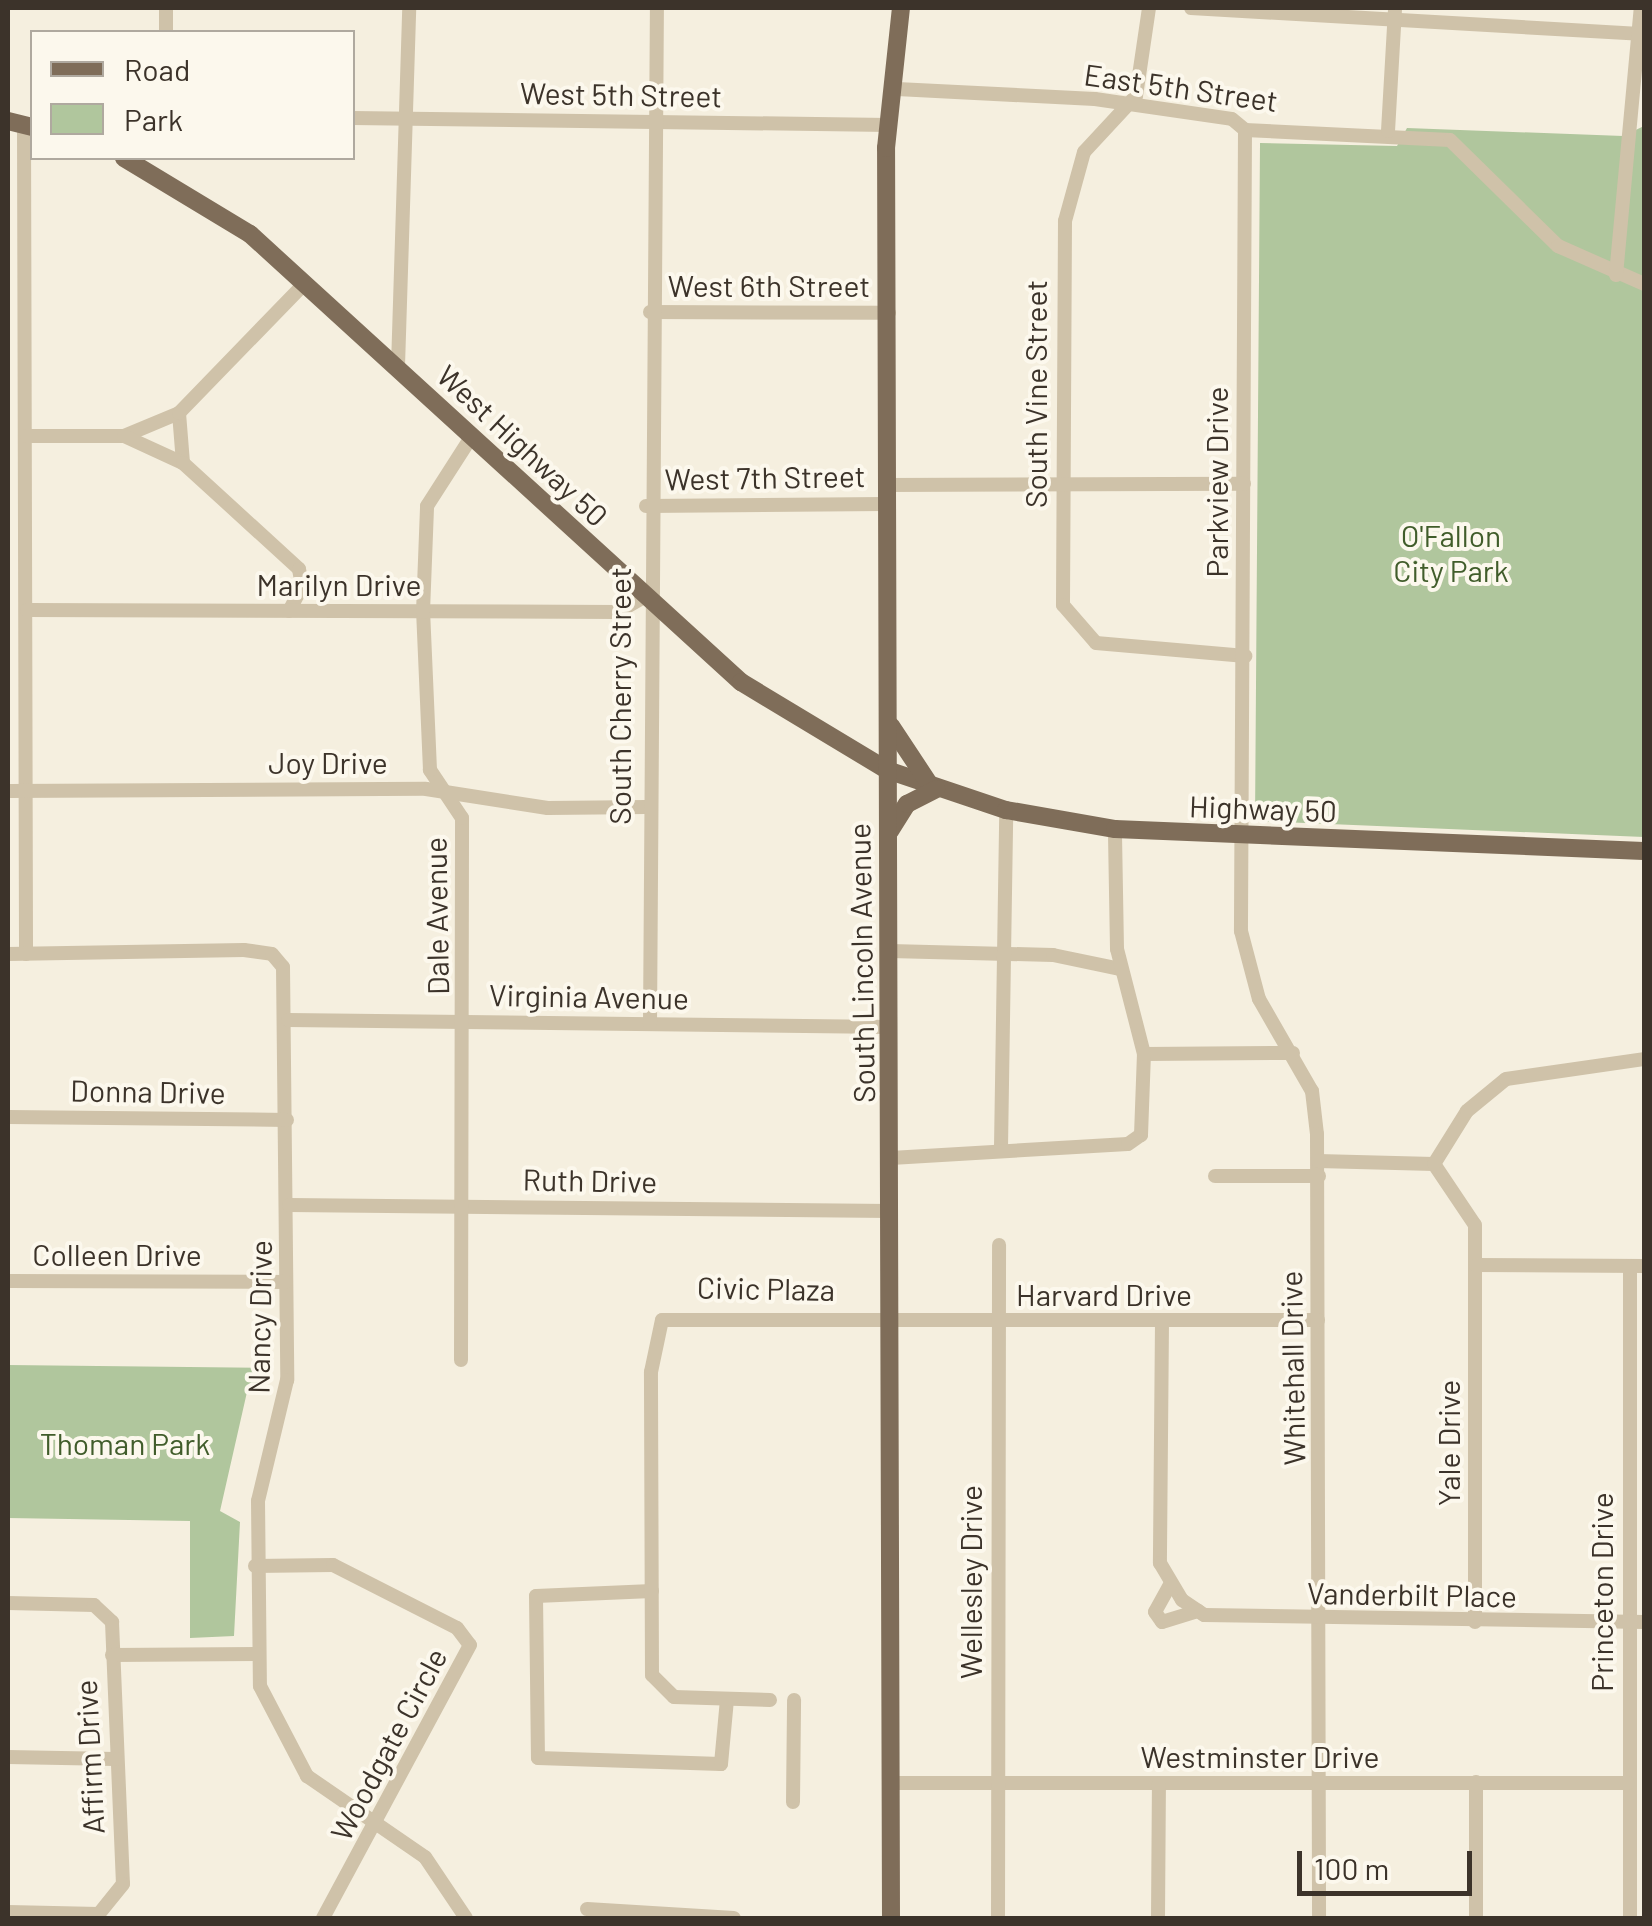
<!DOCTYPE html>
<html>
<head>
<meta charset="utf-8">
<style>
	body { margin:0 }
	#map { position:relative; width:1652px; height:1926px; overflow:hidden; background:#f5efdf; font-family:Barlow,sans-serif }
	div>[style] { position:absolute }
	.green>* { inset:0; background:#b0c69d }
	.minor>* { height:14px; margin:-7px; padding:0 7px; transform-origin:7px; border-radius:7px; background:#cfc2a9 }
	.major>* { height:18px; margin:-9px; padding:0 9px; transform-origin:9px; border-radius:9px; background:#7f6d59 }
	span { translate:-50% -50%; white-space:nowrap; text-align:center; line-height:1.15; -webkit-text-stroke:8px #fcf8ed; paint-order:stroke }
	.street-label { font-size:30px; color:#3c332a }
	.park-label { font-size:30px; color:#415d2b }
	.frame { position:absolute; inset:0; border:10px solid #3c332a; pointer-events:none }
	.legend { position:absolute; left:30px; top:30px; width:325px; height:130px; box-sizing:border-box; background:#fcf8ed; border:2px solid #afa99f; margin:0; padding:12px 18px; list-style:none; font-size:30px; color:#3c332a }
	.legend li { display:flex; align-items:center; gap:20px; height:50px }
	.legend b { width:50px; border:2px solid #afa99f }
	.scale { position:absolute; left:1297px; top:1851px; width:175px; height:45px; box-sizing:border-box; border:5px solid #3c332a; border-top:0; padding-left:12px; font-size:30px; line-height:35px; white-space:nowrap; color:#3c332a; -webkit-text-stroke:8px #fcf8ed; paint-order:stroke }
</style>
</head>
<body>
<div id="map">
	<div class="green">
		<i style="clip-path:polygon(1644px 126px,1644px 837px,1255px 821px,1260px 143px,1397px 146px,1407px 128px,1623px 136px)"></i>
		<i style="clip-path:polygon(8px 1365px,274px 1368px,247px 1392px,220px 1511px,240px 1522px,234px 1636px,190px 1638px,190px 1521px,8px 1518px)"></i>
	</div>
	<div class="minor">
		<i style="left:166px;top:8px;width:24px;rotate:90deg"></i>
		<i style="left:1149px;top:8px;width:89px;rotate:98.4deg"></i>
		<i style="left:1136px;top:96px;width:76px;rotate:132.9deg"></i>
		<i style="left:1084px;top:152px;width:72px;rotate:105.4deg"></i>
		<i style="left:1065px;top:221px;width:384px;rotate:90.3deg"></i>
		<i style="left:1063px;top:605px;width:50px;rotate:49deg"></i>
		<i style="left:1096px;top:643px;width:150px;rotate:5deg"></i>
		<i style="left:1191px;top:8px;width:454px;rotate:3.3deg"></i>
		<i style="left:897px;top:89px;width:198px;rotate:2.9deg"></i>
		<i style="left:1095px;top:99px;width:138px;rotate:8.3deg"></i>
		<i style="left:1232px;top:119px;width:17px;rotate:40deg"></i>
		<i style="left:1245px;top:130px;width:205px;rotate:2.8deg"></i>
		<i style="left:1450px;top:140px;width:151px;rotate:44.5deg"></i>
		<i style="left:1558px;top:246px;width:94px;rotate:23.8deg"></i>
		<i style="left:352px;top:118px;width:537px;rotate:0.75deg"></i>
		<i style="left:24px;top:125px;width:829px;rotate:89.86deg"></i>
		<i style="left:1245px;top:130px;width:801px;rotate:90.29deg"></i>
		<i style="left:1241px;top:931px;width:70px;rotate:75.2deg"></i>
		<i style="left:1259px;top:999px;width:106px;rotate:60.1deg"></i>
		<i style="left:1312px;top:1091px;width:43px;rotate:83.4deg"></i>
		<i style="left:1317px;top:1134px;width:784px;rotate:89.85deg"></i>
		<i style="left:1388px;top:131px;width:123px;rotate:-86.7deg"></i>
		<i style="left:1616px;top:275px;width:268px;rotate:-84.7deg"></i>
		<i style="left:650px;top:312px;width:239px;rotate:0.2deg"></i>
		<i style="left:398px;top:366px;width:358px;rotate:-88.2deg"></i>
		<i style="left:179px;top:413px;width:50px;rotate:85.4deg"></i>
		<i style="left:27px;top:436px;width:97px"></i>
		<i style="left:124px;top:436px;width:60px;rotate:-22.7deg"></i>
		<i style="left:179px;top:413px;width:181px;rotate:-45.9deg"></i>
		<i style="left:124px;top:436px;width:65px;rotate:24.6deg"></i>
		<i style="left:183px;top:463px;width:157px;rotate:42.4deg"></i>
		<i style="left:299px;top:569px;width:17px;rotate:80deg"></i>
		<i style="left:302px;top:586px;width:28px;rotate:117deg"></i>
		<i style="left:887px;top:485px;width:357px;rotate:-0.2deg"></i>
		<i style="left:646px;top:506px;width:238px;rotate:-0.5deg"></i>
		<i style="left:27px;top:610px;width:591px;rotate:0.19deg"></i>
		<i style="left:618px;top:612px;width:32px;rotate:-30deg"></i>
		<i style="left:8px;top:791px;width:418px;rotate:-0.3deg"></i>
		<i style="left:426px;top:789px;width:123px;rotate:8.9deg"></i>
		<i style="left:548px;top:808px;width:98px;rotate:-0.6deg"></i>
		<i style="left:890px;top:951px;width:163px;rotate:1.4deg"></i>
		<i style="left:1053px;top:955px;width:68px;rotate:11.8deg"></i>
		<i style="left:8px;top:954px;width:236px;rotate:-1deg"></i>
		<i style="left:244px;top:950px;width:28px;rotate:8deg"></i>
		<i style="left:272px;top:954px;width:17px;rotate:50deg"></i>
		<i style="left:283px;top:967px;width:413px;rotate:89.4deg"></i>
		<i style="left:287px;top:1380px;width:124px;rotate:103.5deg"></i>
		<i style="left:258px;top:1501px;width:185px;rotate:89.4deg"></i>
		<i style="left:260px;top:1686px;width:102px;rotate:62.4deg"></i>
		<i style="left:307px;top:1776px;width:143px;rotate:34.5deg"></i>
		<i style="left:425px;top:1857px;width:73px;rotate:56.1deg"></i>
		<i style="left:288px;top:1020px;width:602px;rotate:0.67deg"></i>
		<i style="left:650px;top:1024px;width:1016px;rotate:-89.61deg"></i>
		<i style="left:1144px;top:1054px;width:149px;rotate:-0.4deg"></i>
		<i style="left:8px;top:1117px;width:279px;rotate:0.6deg"></i>
		<i style="left:1001px;top:1147px;width:337px;rotate:-89.1deg"></i>
		<i style="left:891px;top:1158px;width:237px;rotate:-3.4deg"></i>
		<i style="left:1128px;top:1144px;width:16px;rotate:-35deg"></i>
		<i style="left:1141px;top:1135px;width:81px;rotate:-87.9deg"></i>
		<i style="left:1144px;top:1054px;width:108px;rotate:-104.4deg"></i>
		<i style="left:1117px;top:949px;width:120px;rotate:-91deg"></i>
		<i style="left:1318px;top:1161px;width:116px;rotate:1.5deg"></i>
		<i style="left:1434px;top:1164px;width:73px;rotate:56.1deg"></i>
		<i style="left:1475px;top:1225px;width:397px;rotate:90deg"></i>
		<i style="left:1434px;top:1164px;width:62px;rotate:-58.1deg"></i>
		<i style="left:1467px;top:1111px;width:50px;rotate:-39.4deg"></i>
		<i style="left:1506px;top:1079px;width:139px;rotate:-8.2deg"></i>
		<i style="left:1215px;top:1176px;width:104px"></i>
		<i style="left:289px;top:1205px;width:601px;rotate:0.57deg"></i>
		<i style="left:1476px;top:1265px;width:168px;rotate:0.3deg"></i>
		<i style="left:1630px;top:1266px;width:652px;rotate:90deg"></i>
		<i style="left:8px;top:1281px;width:278px;rotate:0.2deg"></i>
		<i style="left:1162px;top:1322px;width:241px;rotate:90.5deg"></i>
		<i style="left:1160px;top:1563px;width:43px;rotate:59.3deg"></i>
		<i style="left:1182px;top:1600px;width:27px;rotate:34deg"></i>
		<i style="left:1204px;top:1615px;width:440px;rotate:0.9deg"></i>
		<i style="left:461px;top:1360px;width:542px;rotate:-89.89deg"></i>
		<i style="left:462px;top:818px;width:58px;rotate:-123.7deg"></i>
		<i style="left:430px;top:770px;width:158px;rotate:-92.5deg"></i>
		<i style="left:423px;top:612px;width:106px;rotate:-87.8deg"></i>
		<i style="left:427px;top:506px;width:83px;rotate:-57.3deg"></i>
		<i style="left:255px;top:1566px;width:78px;rotate:-0.7deg"></i>
		<i style="left:333px;top:1565px;width:139px;rotate:26.9deg"></i>
		<i style="left:457px;top:1628px;width:21px;rotate:53deg"></i>
		<i style="left:470px;top:1645px;width:310px;rotate:118.3deg"></i>
		<i style="left:1171px;top:1583px;width:33px;rotate:119deg"></i>
		<i style="left:1155px;top:1612px;width:12px;rotate:55deg"></i>
		<i style="left:1162px;top:1622px;width:38px;rotate:-17deg"></i>
		<i style="left:652px;top:1591px;width:116px;rotate:177.5deg"></i>
		<i style="left:536px;top:1596px;width:162px;rotate:89.3deg"></i>
		<i style="left:538px;top:1758px;width:183px;rotate:1.9deg"></i>
		<i style="left:721px;top:1764px;width:65px;rotate:-84.7deg"></i>
		<i style="left:8px;top:1603px;width:86px;rotate:1.3deg"></i>
		<i style="left:94px;top:1605px;width:25px;rotate:43deg"></i>
		<i style="left:112px;top:1622px;width:262px;rotate:87.6deg"></i>
		<i style="left:123px;top:1884px;width:38px;rotate:129deg"></i>
		<i style="left:99px;top:1914px;width:91px;rotate:-178.7deg"></i>
		<i style="left:112px;top:1655px;width:145px;rotate:-0.4deg"></i>
		<i style="left:770px;top:1700px;width:96px;rotate:-178.2deg"></i>
		<i style="left:674px;top:1697px;width:31px;rotate:-135deg"></i>
		<i style="left:652px;top:1675px;width:303px;rotate:-90.2deg"></i>
		<i style="left:651px;top:1372px;width:53px;rotate:-78.1deg"></i>
		<i style="left:662px;top:1320px;width:656px"></i>
		<i style="left:8px;top:1757px;width:107px;rotate:1.1deg"></i>
		<i style="left:1476px;top:1782px;width:136px;rotate:90deg"></i>
		<i style="left:891px;top:1783px;width:737px"></i>
		<i style="left:793px;top:1802px;width:102px;rotate:-89.4deg"></i>
		<i style="left:587px;top:1909px;width:147px;rotate:3.5deg"></i>
		<i style="left:998px;top:1918px;width:673px;rotate:-89.91deg"></i>
		<i style="left:1158px;top:1918px;width:135px;rotate:-89.6deg"></i>
	</div>
	<div class="major">
		<i style="left:8px;top:121px;width:25px;rotate:14deg"></i>
		<i style="left:124px;top:158px;width:147px;rotate:31.1deg"></i>
		<i style="left:250px;top:234px;width:665px;rotate:42.38deg"></i>
		<i style="left:741px;top:682px;width:170px;rotate:31.1deg"></i>
		<i style="left:887px;top:770px;width:126px;rotate:18.6deg"></i>
		<i style="left:1006px;top:810px;width:111px;rotate:9.9deg"></i>
		<i style="left:1115px;top:829px;width:529px;rotate:2.38deg"></i>
		<i style="left:891px;top:726px;width:67px;rotate:56.5deg"></i>
		<i style="left:890px;top:831px;width:32px;rotate:-58deg"></i>
		<i style="left:907px;top:804px;width:33px;rotate:-27deg"></i>
		<i style="left:891px;top:1918px;width:1770px;rotate:-90.16deg"></i>
		<i style="left:886px;top:148px;width:141px;rotate:-83.9deg"></i>
	</div>
	<div class="street-label">
		<span style="left:1181px;top:87px;rotate:8deg">East 5th Street</span>
		<span style="left:621px;top:94px;rotate:1deg">West 5th Street</span>
		<span style="left:769px;top:285px">West 6th Street</span>
		<span style="left:1035px;top:394px;rotate:-90deg">South Vine Street</span>
		<span style="left:523px;top:445px;rotate:43deg">West Highway 50</span>
		<span style="left:765px;top:477px;rotate:-1deg">West 7th Street</span>
		<span style="left:1216px;top:482px;rotate:-90deg">Parkview Drive</span>
		<span style="left:339px;top:584px">Marilyn Drive</span>
		<span style="left:619px;top:696px;rotate:-90deg">South Cherry Street</span>
		<span style="left:328px;top:762px">Joy Drive</span>
		<span style="left:1263px;top:808px;rotate:2deg">Highway 50</span>
		<span style="left:436px;top:916px;rotate:-91deg">Dale Avenue</span>
		<span style="left:861px;top:963px;rotate:-91deg">South Lincoln Avenue</span>
		<span style="left:589px;top:996px;rotate:1deg">Virginia Avenue</span>
		<span style="left:148px;top:1091px;rotate:1deg">Donna Drive</span>
		<span style="left:590px;top:1180px;rotate:1deg">Ruth Drive</span>
		<span style="left:117px;top:1254px">Colleen Drive</span>
		<span style="left:766px;top:1288px;rotate:1deg">Civic Plaza</span>
		<span style="left:1104px;top:1294px">Harvard Drive</span>
		<span style="left:259px;top:1317px;rotate:-89deg">Nancy Drive</span>
		<span style="left:1292px;top:1368px;rotate:-91deg">Whitehall Drive</span>
		<span style="left:1448px;top:1443px;rotate:-90deg">Yale Drive</span>
		<span style="left:970px;top:1582px;rotate:-90deg">Wellesley Drive</span>
		<span style="left:1601px;top:1592px;rotate:-90deg">Princeton Drive</span>
		<span style="left:1412px;top:1594px;rotate:1deg">Vanderbilt Place</span>
		<span style="left:388px;top:1744px;rotate:-62deg">Woodgate Circle</span>
		<span style="left:1260px;top:1756px">Westminster Drive</span>
		<span style="left:89px;top:1757px;rotate:-93deg">Affirm Drive</span>
	</div>
	<div class="park-label">
		<span style="left:1451px;top:552px">O'Fallon<br>City Park</span>
		<span style="left:125px;top:1443px">Thoman Park</span>
	</div>
	<div class="frame"></div>
	<ul class="legend">
	<li><b style="height:12px;background:#7f6d59"></b>Road</li>
	<li><b style="height:28px;background:#b0c69d"></b>Park</li>
	</ul>
	<div class="scale">100 m</div>
</div>
</body>
</html>
